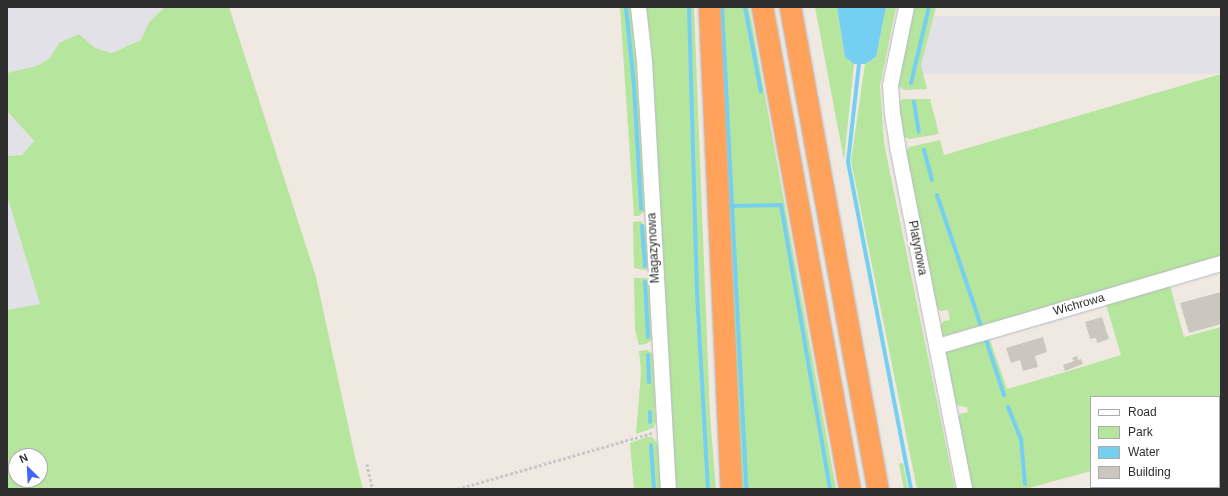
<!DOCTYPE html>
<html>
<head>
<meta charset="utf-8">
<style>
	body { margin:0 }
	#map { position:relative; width:1228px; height:496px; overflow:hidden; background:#efe9e1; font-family:Helvetica,sans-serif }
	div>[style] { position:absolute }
	.industrial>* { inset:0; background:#e3e1e8; transform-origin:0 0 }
	.green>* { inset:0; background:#b6e59e; transform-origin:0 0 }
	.water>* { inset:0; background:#75cff0 }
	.stream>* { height:4px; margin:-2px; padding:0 2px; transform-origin:2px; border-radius:2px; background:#75cff0 }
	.building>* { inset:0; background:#cbc7bf }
	.path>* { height:2.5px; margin-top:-1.25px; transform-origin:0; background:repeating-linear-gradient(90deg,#c9c9c9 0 3px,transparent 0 5px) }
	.roads { filter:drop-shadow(0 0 1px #b4b7c1) drop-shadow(0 0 1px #b4b7c1) }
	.minor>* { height:15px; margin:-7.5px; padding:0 7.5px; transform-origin:7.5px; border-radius:7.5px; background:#fff }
	.highway>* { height:21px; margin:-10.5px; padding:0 10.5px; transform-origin:10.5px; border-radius:10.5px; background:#ffa35c }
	span { translate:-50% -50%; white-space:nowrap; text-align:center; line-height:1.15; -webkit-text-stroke:4px #fff; paint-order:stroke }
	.street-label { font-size:12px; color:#2e2e2e }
	.frame { position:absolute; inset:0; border:8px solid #2e2e2e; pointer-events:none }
	.legend { position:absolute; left:1090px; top:396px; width:130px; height:92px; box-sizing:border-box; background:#fff; border:1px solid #ababab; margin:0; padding:5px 7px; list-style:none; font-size:12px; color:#2e2e2e }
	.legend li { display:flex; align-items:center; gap:8px; height:20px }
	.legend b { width:20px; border:1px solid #ababab }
	.north { position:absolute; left:8px; top:448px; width:40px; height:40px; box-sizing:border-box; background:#fff; border:1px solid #ababab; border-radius:50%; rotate:336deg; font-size:11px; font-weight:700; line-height:16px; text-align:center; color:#2e2e2e }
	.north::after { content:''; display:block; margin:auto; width:14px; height:18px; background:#4264fb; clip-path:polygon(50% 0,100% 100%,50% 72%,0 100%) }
</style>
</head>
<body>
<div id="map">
	<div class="industrial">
		<i style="clip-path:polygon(7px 7px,165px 7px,149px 22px,141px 40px,112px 53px,95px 48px,79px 34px,59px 43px,50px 58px,37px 66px,7px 73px)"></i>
		<i style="left:1221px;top:16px;width:58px;height:303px;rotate:90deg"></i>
		<i style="clip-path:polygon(7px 111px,34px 142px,22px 155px,7px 156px)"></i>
		<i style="clip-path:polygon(7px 196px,40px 304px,7px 310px)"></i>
	</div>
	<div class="green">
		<i style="clip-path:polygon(evenodd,165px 7px,229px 7px,316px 277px,355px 457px,363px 489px,7px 489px,7px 310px,40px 304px,7px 196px,7px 156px,22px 155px,34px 141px,7px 111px,7px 73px,37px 66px,50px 58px,59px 43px,79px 34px,95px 48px,112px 53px,141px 40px,149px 22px,165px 7px,16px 456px,40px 456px,40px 480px,16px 480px,16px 456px)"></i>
		<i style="clip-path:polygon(620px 7px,631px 7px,634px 26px,641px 119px,645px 211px,639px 216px,634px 216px)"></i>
		<i style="clip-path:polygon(646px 7px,694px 7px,710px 415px,716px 489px,676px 489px,651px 40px)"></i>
		<i style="clip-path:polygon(717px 7px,749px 7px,836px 489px,739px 489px)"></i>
		<i style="clip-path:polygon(815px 7px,837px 7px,845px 57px,854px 64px,844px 160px)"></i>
		<i style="clip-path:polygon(886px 7px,896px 7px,880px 86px,884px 143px,955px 489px,917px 489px,851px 161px,865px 64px,876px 57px)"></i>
		<i style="clip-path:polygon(913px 7px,936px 7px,921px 65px,927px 89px,904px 90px,899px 86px,899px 76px)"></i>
		<i style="clip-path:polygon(1221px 74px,1221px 258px,944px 336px,941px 335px,939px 327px,944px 321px,950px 320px,948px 310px,941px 311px,935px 307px,904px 154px,909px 147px,940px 140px,944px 155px)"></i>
		<i style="clip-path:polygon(903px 99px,930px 99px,939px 134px,910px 139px,902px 136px,898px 104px)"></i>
		<i style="clip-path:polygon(641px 221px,646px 227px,648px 265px,648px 269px,644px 270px,634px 268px,633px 222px)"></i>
		<i style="clip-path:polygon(634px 278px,646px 278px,649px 281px,652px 340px,646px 344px,639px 345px,635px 330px)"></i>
		<i style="clip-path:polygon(1169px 282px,1184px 337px,1221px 327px,1221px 433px,1219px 433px,1219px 397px,1091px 397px,1091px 471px,1025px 489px,972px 489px,957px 417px,960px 414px,968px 412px,967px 407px,955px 405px,945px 355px,947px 350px,988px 334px,1007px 389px,1062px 373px,1121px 355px,1105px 301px)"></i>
		<i style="clip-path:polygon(647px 350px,653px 354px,656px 422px,653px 428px,636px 434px,641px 372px,639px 351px)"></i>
		<i style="clip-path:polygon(647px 437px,652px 437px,658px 445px,661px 489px,634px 489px,630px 443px)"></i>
		<i style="left:903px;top:463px;width:26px;height:4px;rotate:79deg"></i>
	</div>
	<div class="water">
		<i style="clip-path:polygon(837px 7px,886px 7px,876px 57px,865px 64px,854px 64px,845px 57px)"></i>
	</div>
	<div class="stream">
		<i style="left:626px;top:7px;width:79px;rotate:84.2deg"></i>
		<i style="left:634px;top:86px;width:123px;rotate:86.7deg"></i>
		<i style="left:689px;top:7px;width:286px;rotate:88.4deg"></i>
		<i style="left:697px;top:293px;width:196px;rotate:86.8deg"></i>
		<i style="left:722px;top:7px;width:483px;rotate:87.1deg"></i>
		<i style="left:745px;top:7px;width:86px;rotate:79.3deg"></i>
		<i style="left:859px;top:64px;width:99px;rotate:96.4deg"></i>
		<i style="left:848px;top:162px;width:333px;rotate:79.1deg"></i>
		<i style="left:911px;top:83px;width:78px;rotate:-76.7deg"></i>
		<i style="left:914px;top:102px;width:30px;rotate:81deg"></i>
		<i style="left:924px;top:150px;width:31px;rotate:75deg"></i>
		<i style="left:937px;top:195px;width:138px;rotate:71.4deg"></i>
		<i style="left:731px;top:206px;width:50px;rotate:-1.1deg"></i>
		<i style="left:781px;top:205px;width:288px;rotate:80.2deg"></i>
		<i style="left:642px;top:226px;width:40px;rotate:85.7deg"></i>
		<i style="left:645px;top:282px;width:55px;rotate:86.9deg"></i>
		<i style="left:986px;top:340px;width:58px;rotate:71.9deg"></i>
		<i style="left:648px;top:355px;width:27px;rotate:88deg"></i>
		<i style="left:1008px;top:407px;width:35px;rotate:68deg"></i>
		<i style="left:1021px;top:439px;width:45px;rotate:84.9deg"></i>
		<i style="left:650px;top:412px;width:10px;rotate:90deg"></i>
		<i style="left:651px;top:445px;width:44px;rotate:86.1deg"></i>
	</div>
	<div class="building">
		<i style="clip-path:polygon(1221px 292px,1221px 324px,1189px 333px,1180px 303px)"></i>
		<i style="clip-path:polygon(1102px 317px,1109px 339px,1097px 343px,1096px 338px,1090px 339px,1085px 322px)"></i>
		<i style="clip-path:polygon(1043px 337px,1047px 352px,1035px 356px,1038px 367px,1023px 371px,1020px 360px,1011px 363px,1006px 348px)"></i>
		<i style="clip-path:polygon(1077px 356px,1078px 360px,1081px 359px,1083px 364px,1065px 371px,1063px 365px,1074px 361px,1072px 358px)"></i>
	</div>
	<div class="path">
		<i style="left:367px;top:464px;width:26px;rotate:77deg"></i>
		<i style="left:457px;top:489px;width:203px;rotate:-16deg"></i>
	</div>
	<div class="roads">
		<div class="minor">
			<i style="left:638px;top:7px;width:54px;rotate:83.7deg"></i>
			<i style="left:644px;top:61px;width:429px;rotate:86.8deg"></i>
			<i style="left:906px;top:7px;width:80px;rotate:101.6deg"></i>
			<i style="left:890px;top:85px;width:28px;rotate:86deg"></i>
			<i style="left:892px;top:113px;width:33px;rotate:81deg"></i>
			<i style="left:897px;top:146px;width:349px;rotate:78.9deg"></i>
			<i style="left:937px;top:346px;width:296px;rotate:-16.3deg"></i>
		</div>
		<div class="highway">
			<i style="left:709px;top:7px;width:483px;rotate:87.4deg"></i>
			<i style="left:762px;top:7px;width:490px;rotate:79.7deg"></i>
			<i style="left:790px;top:7px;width:490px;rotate:79.7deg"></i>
		</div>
	</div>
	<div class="street-label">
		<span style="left:654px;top:248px;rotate:-93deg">Magazynowa</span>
		<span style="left:917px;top:248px;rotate:79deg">Platynowa</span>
		<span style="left:1079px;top:305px;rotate:-16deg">Wichrowa</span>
	</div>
	<div class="frame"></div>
	<ul class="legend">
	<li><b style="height:5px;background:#fff"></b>Road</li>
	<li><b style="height:11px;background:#b6e59e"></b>Park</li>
	<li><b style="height:11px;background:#75cff0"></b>Water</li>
	<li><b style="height:11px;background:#cbc7bf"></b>Building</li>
	</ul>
	<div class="north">N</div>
</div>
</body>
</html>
